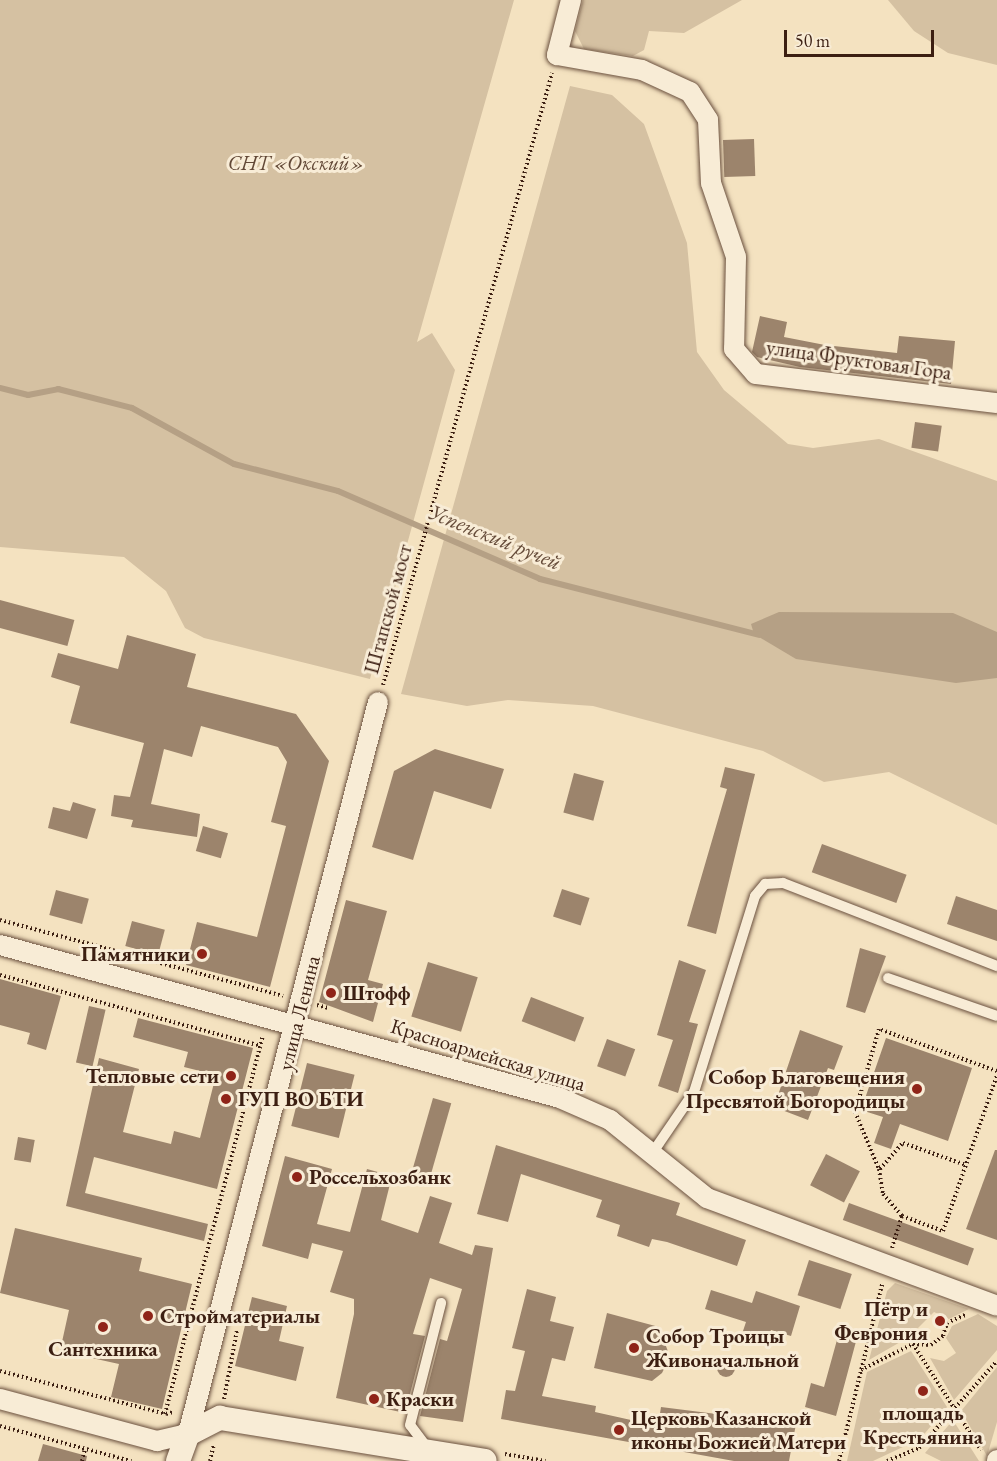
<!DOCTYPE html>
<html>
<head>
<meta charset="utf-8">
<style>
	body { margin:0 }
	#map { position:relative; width:997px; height:1461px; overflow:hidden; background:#f4e2c0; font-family:"EB Garamond",serif }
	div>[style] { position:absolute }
	.green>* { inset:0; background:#d5c1a2 }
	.water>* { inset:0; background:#b5a085 }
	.stream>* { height:6px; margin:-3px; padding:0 3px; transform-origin:3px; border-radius:3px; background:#b5a085 }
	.building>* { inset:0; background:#9c846c; transform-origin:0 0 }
	.round { border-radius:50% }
	.path>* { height:4px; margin-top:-2px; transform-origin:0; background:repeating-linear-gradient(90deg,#3c1f12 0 1.5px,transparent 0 4.5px) }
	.roads { filter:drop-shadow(0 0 2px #6a503e) drop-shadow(0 0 2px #6a503e) }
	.service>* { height:10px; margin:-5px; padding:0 5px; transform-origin:5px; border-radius:5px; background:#f8ecd6 }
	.minor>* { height:20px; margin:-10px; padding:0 10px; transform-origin:10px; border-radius:10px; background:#f8ecd6 }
	.tertiary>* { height:24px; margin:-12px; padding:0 12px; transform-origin:12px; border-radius:12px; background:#f8ecd6 }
	.dots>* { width:16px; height:16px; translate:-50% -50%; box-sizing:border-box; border:3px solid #f8ecd6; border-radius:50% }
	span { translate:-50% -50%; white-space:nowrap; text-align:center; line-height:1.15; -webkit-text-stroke:6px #f8ecd6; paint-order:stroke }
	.park-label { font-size:21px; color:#624836; font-style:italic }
	.street-label { font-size:21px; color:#3c1f12 }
	.poi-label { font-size:21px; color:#3c1f12; font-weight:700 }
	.right { translate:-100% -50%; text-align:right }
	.left { translate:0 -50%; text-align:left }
	.water-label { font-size:22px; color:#664c3a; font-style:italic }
	.scale { position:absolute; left:784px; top:30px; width:150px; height:27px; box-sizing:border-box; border:3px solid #3c1f12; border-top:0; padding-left:8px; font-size:18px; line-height:21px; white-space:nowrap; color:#3c1f12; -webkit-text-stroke:4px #f8ecd6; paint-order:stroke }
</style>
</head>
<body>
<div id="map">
	<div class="green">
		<i style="clip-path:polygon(0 0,514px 0,417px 342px,432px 333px,455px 370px,370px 679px,204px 638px,185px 628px,166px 591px,124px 557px,0 547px)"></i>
		<i style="clip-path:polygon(583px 0,742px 0,684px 33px,649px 31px,644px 50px,633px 56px,584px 49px,575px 31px)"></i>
		<i style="clip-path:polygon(888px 0,997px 0,997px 65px,948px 53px,914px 31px)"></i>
		<i style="clip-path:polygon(570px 86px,612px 95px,644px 124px,687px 243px,697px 352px,724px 390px,788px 444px,813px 448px,879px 439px,997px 481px,997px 825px,889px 772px,824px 782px,763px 751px,593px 706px,508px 700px,467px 706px,401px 694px)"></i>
		<i style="clip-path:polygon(895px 1283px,969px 1309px,949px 1319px,934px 1312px,909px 1337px,869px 1360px,887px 1291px)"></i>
		<i style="clip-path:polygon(978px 1314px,997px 1326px,997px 1350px,954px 1400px,930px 1358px,944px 1361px,956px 1353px,946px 1338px,952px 1326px)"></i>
		<i style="clip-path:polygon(911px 1351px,947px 1407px,920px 1439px,873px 1461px,847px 1461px,867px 1372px)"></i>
		<i style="clip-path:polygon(997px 1367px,997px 1422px,987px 1456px,961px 1411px)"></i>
		<i style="clip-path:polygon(953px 1420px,979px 1461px,941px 1461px,925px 1453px)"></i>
	</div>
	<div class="water">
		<i style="clip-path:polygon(779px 612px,953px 613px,997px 632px,997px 678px,956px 683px,796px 659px,754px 634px,751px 624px)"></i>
	</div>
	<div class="stream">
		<i style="left:0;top:388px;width:29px;rotate:14deg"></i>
		<i style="left:28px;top:395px;width:31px;rotate:-11deg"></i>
		<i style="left:58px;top:389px;width:76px;rotate:14.4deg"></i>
		<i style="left:132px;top:408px;width:116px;rotate:28.8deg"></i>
		<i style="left:234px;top:464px;width:107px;rotate:14.6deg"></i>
		<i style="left:338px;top:491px;width:220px;rotate:23.5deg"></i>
		<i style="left:540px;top:579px;width:226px;rotate:14.3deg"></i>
	</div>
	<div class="building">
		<i style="left:754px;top:139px;width:37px;height:31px;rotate:88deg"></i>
		<i style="clip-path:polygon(760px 316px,787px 322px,784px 337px,825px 345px,897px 353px,899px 336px,955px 341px,951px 384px,800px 367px,757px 357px,752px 352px)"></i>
		<i style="left:915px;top:422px;width:27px;height:26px;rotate:8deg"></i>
		<i style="left:0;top:600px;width:77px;height:27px;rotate:15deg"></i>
		<i style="clip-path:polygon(127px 635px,196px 654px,187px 687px,296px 714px,329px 761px,270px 987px,186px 965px,197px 922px,257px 937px,286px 826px,271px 822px,287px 762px,278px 747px,201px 726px,192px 757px,164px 749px,151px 804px,200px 814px,197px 837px,131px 827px,133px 820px,111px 816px,114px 795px,130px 797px,144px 743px,70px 723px,80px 686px,51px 677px,58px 653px,118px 669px)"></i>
		<i style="clip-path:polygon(435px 749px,504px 769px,491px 809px,434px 791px,413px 860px,372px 847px,394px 771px)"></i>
		<i style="clip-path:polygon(725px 767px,755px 774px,716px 934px,687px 926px,727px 789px,720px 787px)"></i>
		<i style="left:574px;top:773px;width:31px;height:41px;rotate:15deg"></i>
		<i style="clip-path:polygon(73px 802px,96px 809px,87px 839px,48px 828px,53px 807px,70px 811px)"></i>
		<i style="left:203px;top:826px;width:26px;height:26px;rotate:16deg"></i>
		<i style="left:822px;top:844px;width:90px;height:30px;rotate:20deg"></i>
		<i style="left:562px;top:889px;width:29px;height:29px;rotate:18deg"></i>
		<i style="left:56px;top:890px;width:34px;height:26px;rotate:15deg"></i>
		<i style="clip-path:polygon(956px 896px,997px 910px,997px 941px,947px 924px)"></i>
		<i style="clip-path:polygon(346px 900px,387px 911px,368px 980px,383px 984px,373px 1022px,319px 1002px)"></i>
		<i style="left:132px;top:921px;width:34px;height:26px;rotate:15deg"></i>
		<i style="clip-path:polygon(860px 948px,886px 956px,865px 1013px,846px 1007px)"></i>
		<i style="clip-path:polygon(679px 960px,706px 970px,689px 1022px,698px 1024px,678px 1093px,658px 1086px,673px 1040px,657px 1035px)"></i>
		<i style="left:428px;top:962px;width:52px;height:57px;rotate:17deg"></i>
		<i style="clip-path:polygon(0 979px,61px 996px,46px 1050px,27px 1044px,30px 1033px,0 1025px)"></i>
		<i style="left:531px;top:997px;width:57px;height:26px;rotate:21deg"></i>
		<i style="left:89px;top:1006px;width:17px;height:58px;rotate:13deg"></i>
		<i style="clip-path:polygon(138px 1018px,253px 1048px,217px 1189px,94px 1157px,85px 1193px,208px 1224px,204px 1241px,66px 1206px,99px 1058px,139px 1069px,123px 1132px,171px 1144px,174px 1131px,200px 1138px,216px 1075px,184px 1067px,188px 1052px,133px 1037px)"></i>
		<i style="clip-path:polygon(800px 1030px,843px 1046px,834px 1070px,828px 1068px,808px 1120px,774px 1107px)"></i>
		<i style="clip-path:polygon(886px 1038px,972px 1068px,948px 1141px,900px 1124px,891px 1149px,874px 1143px,883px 1117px,861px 1110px)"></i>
		<i style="left:607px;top:1039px;width:30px;height:29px;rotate:20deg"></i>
		<i style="left:307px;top:1063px;width:49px;height:65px;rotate:14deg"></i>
		<i style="left:433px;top:1098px;width:19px;height:84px;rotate:16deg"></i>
		<i style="left:18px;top:1137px;width:17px;height:23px;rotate:10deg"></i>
		<i style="clip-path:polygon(496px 1145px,680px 1203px,676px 1215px,746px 1240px,737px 1266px,667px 1242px,652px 1239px,649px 1247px,617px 1236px,620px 1225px,596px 1217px,602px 1200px,521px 1174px,508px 1222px,477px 1214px)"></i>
		<i style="clip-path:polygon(995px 1150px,997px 1150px,997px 1240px,966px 1229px)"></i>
		<i style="left:826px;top:1154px;width:38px;height:35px;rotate:27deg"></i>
		<i style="clip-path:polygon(285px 1156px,332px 1169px,317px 1224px,350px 1232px,367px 1169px,392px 1176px,381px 1220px,418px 1233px,430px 1196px,452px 1203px,439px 1243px,472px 1255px,475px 1245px,493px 1248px,463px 1422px,420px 1416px,440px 1339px,447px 1341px,462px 1289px,430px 1278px,413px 1334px,425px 1336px,405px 1413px,336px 1398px,354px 1314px,354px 1299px,330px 1292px,343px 1251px,312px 1243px,308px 1259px,262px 1246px)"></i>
		<i style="left:849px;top:1203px;width:133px;height:18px;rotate:20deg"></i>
		<i style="clip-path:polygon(15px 1228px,142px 1258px,139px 1271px,192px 1284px,162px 1409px,111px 1397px,119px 1364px,60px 1351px,69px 1310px,0 1293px)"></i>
		<i style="left:809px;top:1260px;width:45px;height:37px;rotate:18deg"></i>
		<i style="clip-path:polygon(527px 1289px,556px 1297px,550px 1321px,574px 1327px,565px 1361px,552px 1358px,542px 1396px,596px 1406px,595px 1412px,658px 1426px,661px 1407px,796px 1424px,789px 1461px,734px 1461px,501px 1419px,506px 1390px,515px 1391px,525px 1351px,512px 1348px)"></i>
		<i style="clip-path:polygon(711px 1290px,752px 1303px,756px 1291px,800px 1306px,791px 1336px,771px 1330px,768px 1339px,743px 1331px,746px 1322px,705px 1309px)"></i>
		<i style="clip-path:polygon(252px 1297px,287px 1306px,279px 1341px,304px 1347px,296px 1381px,235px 1366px)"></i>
		<i style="clip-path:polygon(607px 1313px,659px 1327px,670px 1357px,662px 1373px,652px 1381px,594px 1368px)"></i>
		<i style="clip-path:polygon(840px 1329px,858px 1334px,836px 1416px,805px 1407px,811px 1383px,824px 1387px)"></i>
		<i class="round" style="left:717px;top:1359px;width:18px;height:18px"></i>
		<i style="clip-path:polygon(43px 1444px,87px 1456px,86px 1461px,38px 1461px)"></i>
	</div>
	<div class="path">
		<i style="left:383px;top:685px;width:635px;rotate:-74.56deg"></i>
		<i style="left:0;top:920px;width:293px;rotate:15deg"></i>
		<i style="left:0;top:975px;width:270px;rotate:15.2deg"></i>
		<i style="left:317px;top:1005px;width:11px;rotate:15deg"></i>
		<i style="left:997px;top:1071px;width:125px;rotate:-160.4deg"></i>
		<i style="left:879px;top:1029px;width:86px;rotate:106.1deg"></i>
		<i style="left:855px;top:1112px;width:62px;rotate:67.2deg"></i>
		<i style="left:879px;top:1169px;width:25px;rotate:81deg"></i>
		<i style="left:883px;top:1194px;width:29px;rotate:49deg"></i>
		<i style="left:902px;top:1216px;width:44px;rotate:20.1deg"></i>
		<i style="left:943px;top:1231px;width:165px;rotate:-70.9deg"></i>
		<i style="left:880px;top:1169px;width:35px;rotate:-49deg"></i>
		<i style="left:903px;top:1143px;width:67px;rotate:19.2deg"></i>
		<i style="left:892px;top:1248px;width:34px;rotate:-73deg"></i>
		<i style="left:913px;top:1344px;width:126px;rotate:57.3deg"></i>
		<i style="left:861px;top:1370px;width:58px;rotate:-26.6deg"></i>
		<i style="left:913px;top:1344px;width:18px;rotate:3deg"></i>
		<i style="left:931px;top:1345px;width:15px;rotate:-37deg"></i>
		<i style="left:943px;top:1336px;width:14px;rotate:-73deg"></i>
		<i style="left:947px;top:1323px;width:20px;rotate:-24deg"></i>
		<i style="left:0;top:1371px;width:171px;rotate:14.5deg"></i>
		<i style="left:166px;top:1414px;width:7px;rotate:-16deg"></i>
		<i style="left:224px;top:1399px;width:70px;rotate:-79.3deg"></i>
		<i style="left:165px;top:1414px;width:391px;rotate:-75.5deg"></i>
		<i style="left:0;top:1426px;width:136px;rotate:15deg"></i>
		<i style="left:505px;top:1454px;width:41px;rotate:9.9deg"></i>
		<i style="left:82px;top:1461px;width:12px;rotate:-76deg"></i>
		<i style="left:210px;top:1461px;width:17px;rotate:-77deg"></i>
		<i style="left:839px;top:1461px;width:182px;rotate:-76.3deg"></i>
		<i style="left:887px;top:1461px;width:35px;rotate:-22deg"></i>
		<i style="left:919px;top:1448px;width:117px;rotate:-48.1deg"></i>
	</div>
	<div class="roads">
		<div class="service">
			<i style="left:888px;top:978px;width:115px;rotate:19.2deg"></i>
			<i style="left:651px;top:1155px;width:76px;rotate:-55.7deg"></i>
			<i style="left:694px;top:1092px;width:205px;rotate:-72.7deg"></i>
			<i style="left:755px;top:896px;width:16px;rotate:-50deg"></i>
			<i style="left:765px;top:884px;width:18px;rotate:-3deg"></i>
			<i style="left:783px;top:883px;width:230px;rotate:21.2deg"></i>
			<i style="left:429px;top:1450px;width:31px;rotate:-127deg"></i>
			<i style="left:410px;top:1425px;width:126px;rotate:-75.7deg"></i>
		</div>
		<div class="minor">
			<i style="left:571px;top:0;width:57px;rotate:104.3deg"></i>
			<i style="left:557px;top:55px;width:86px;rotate:10deg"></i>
			<i style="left:642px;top:70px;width:53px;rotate:24.6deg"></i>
			<i style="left:690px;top:92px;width:33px;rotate:57deg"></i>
			<i style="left:708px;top:120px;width:63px;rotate:87.3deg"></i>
			<i style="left:711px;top:183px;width:78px;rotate:71.3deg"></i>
			<i style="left:736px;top:257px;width:92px;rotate:91.2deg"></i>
			<i style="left:734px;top:349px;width:33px;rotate:49deg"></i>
			<i style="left:756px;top:374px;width:243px;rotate:6.9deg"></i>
			<i style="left:0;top:945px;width:581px;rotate:15.28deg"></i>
			<i style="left:560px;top:1098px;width:55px;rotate:23.7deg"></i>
			<i style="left:610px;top:1120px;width:124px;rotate:38.8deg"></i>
			<i style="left:707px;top:1198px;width:309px;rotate:20.4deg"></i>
			<i style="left:0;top:1399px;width:163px;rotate:15deg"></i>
			<i style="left:157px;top:1441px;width:32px;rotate:-13deg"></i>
			<i style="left:188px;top:1434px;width:756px;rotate:-75.45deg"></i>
			<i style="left:997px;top:1461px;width:1px;rotate:-90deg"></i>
		</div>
		<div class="tertiary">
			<i style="left:178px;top:1461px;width:29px;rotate:-70deg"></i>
			<i style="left:188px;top:1434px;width:36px;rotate:-27deg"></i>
			<i style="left:220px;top:1418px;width:268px;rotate:9.2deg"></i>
		</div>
	</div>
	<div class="dots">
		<i style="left:202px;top:954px;background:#8f2418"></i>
		<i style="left:331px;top:993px;background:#8f2418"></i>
		<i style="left:231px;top:1076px;background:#8f2418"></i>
		<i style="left:917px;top:1089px;background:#8f2418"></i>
		<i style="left:226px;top:1099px;background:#8f2418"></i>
		<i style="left:297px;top:1177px;background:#8f2418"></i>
		<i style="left:148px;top:1316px;background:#8f2418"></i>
		<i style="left:940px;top:1321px;background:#8f2418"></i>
		<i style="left:103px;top:1327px;background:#8f2418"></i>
		<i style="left:634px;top:1348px;background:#8f2418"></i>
		<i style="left:923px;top:1391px;background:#8f2418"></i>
		<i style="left:374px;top:1399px;background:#8f2418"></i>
		<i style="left:619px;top:1430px;background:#8f2418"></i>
	</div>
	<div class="park-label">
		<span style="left:296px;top:163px">СНТ «Окский»</span>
	</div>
	<div class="street-label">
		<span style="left:859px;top:360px;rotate:8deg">улица Фруктовая Гора</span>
		<span style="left:388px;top:609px;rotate:-75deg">Штапской мост</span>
		<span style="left:299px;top:1013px;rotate:-76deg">улица Ленина</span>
		<span style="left:488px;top:1055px;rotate:17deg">Красноармейская улица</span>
	</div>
	<div class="poi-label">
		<span class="right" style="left:190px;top:954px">Памятники</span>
		<span class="left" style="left:343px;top:993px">Штофф</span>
		<span class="right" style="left:219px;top:1076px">Тепловые сети</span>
		<span class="right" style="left:905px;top:1089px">Собор Благовещения<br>Пресвятой Богородицы</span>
		<span class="left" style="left:238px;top:1099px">ГУП ВО БТИ</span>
		<span class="left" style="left:309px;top:1177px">Россельхозбанк</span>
		<span class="right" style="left:928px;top:1321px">Пётр и<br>Феврония</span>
		<span class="left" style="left:160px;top:1316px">Стройматериалы</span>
		<span class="left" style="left:646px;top:1348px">Собор Троицы<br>Живоначальной</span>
		<span style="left:103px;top:1349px">Сантехника</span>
		<span class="left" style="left:386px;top:1399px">Краски</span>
		<span style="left:923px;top:1425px">площадь<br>Крестьянина</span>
		<span class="left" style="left:631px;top:1430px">Церковь Казанской<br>иконы Божией Матери</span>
	</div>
	<div class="water-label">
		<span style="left:495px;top:537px;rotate:22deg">Успенский ручей</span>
	</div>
	<div class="scale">50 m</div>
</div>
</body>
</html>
